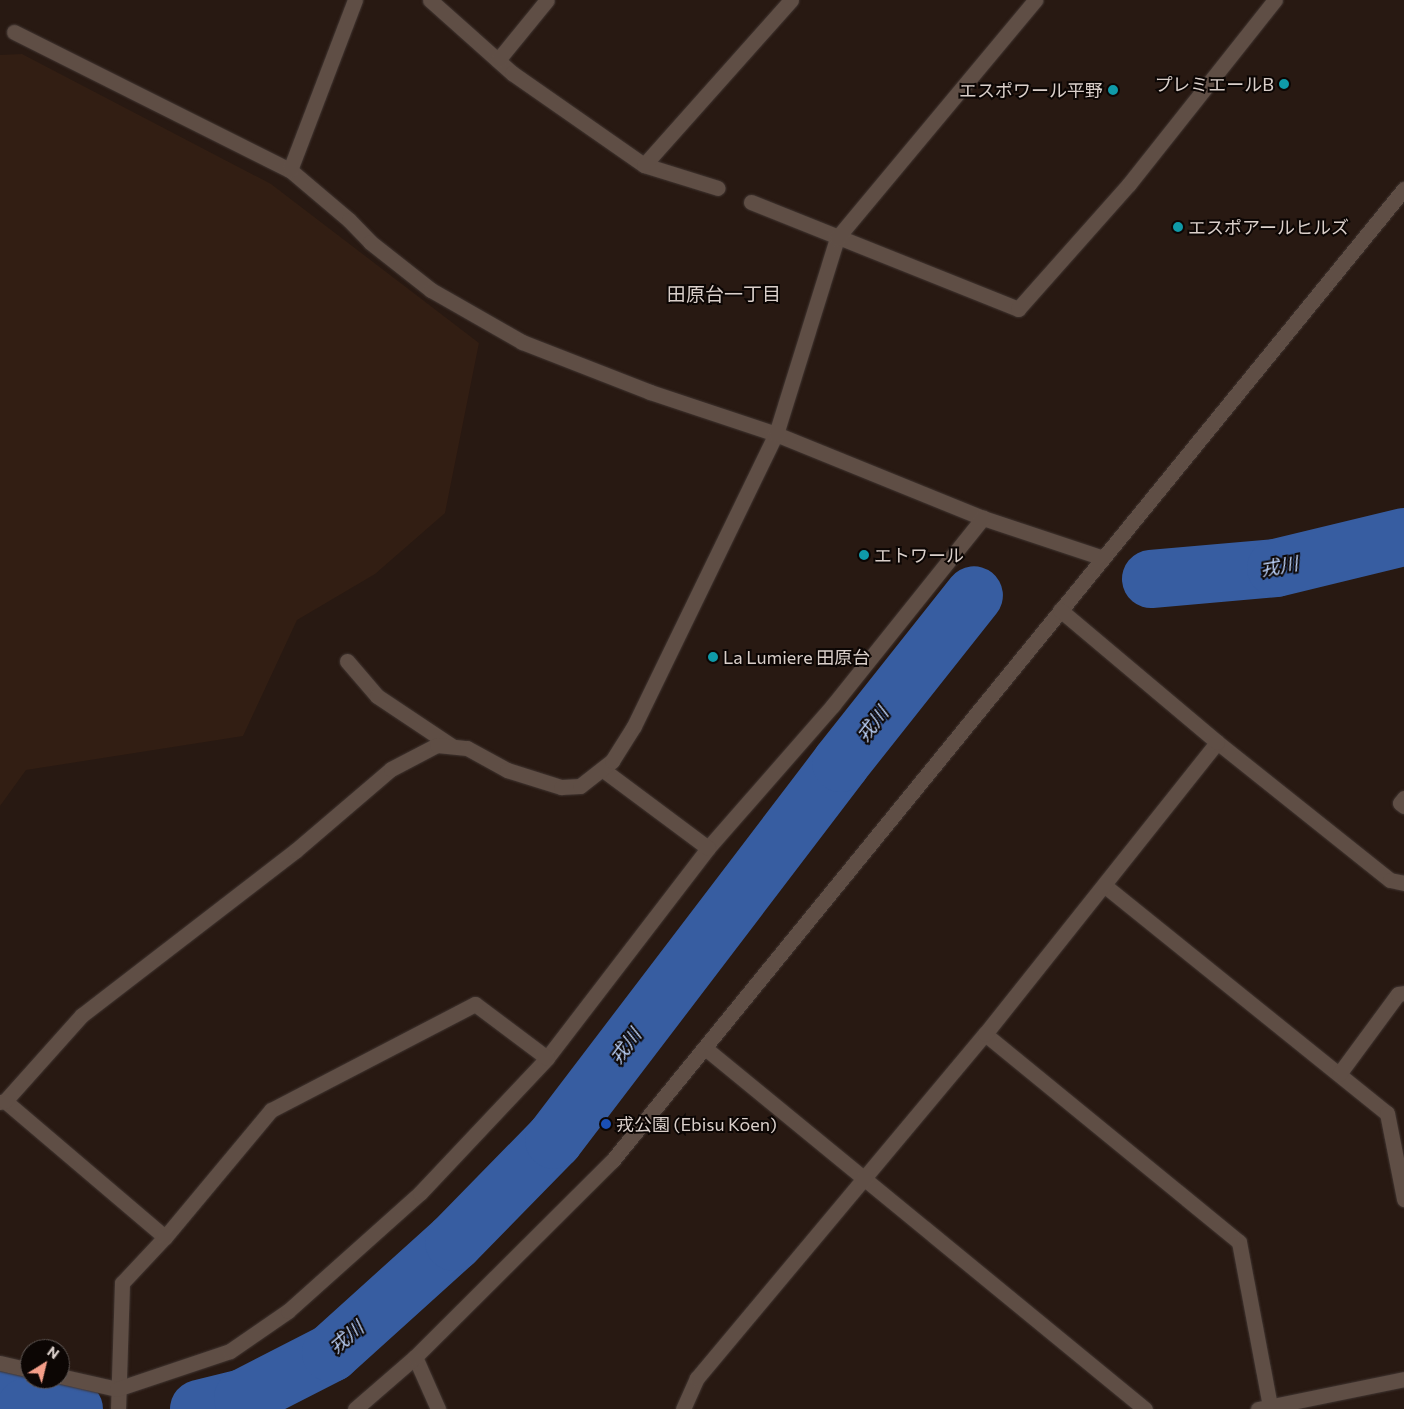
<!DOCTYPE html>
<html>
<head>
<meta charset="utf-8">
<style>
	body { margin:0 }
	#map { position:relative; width:1404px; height:1409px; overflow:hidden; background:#281912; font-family:Commissioner,"Noto Sans JP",sans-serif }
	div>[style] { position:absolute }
	.built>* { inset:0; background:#321e13 }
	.river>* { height:58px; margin:-29px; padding:0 29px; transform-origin:29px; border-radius:29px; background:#375da1 }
	.roads { filter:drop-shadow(0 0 1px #403531) drop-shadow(0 0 1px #403531) }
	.minor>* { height:15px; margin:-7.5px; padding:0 7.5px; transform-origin:7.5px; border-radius:7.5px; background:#5f4e45 }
	.dots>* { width:14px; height:14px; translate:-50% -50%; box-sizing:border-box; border:2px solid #0c0604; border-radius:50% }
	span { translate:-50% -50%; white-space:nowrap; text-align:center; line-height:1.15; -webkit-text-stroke:4px #0c0604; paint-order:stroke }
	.poi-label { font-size:18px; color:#dacfca }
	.right { translate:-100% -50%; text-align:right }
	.left { translate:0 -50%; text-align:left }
	.neighbourhood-label { font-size:19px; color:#dacfca }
	.water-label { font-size:19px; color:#bad0f7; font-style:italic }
	.north { position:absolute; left:20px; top:1339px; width:50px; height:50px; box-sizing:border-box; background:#0c0604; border:1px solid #5e5653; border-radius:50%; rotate:36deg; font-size:14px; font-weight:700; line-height:20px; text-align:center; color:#dacfca }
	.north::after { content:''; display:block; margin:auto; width:18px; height:22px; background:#f49e89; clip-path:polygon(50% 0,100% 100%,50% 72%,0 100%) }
</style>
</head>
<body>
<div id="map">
	<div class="built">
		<i style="clip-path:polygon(22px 54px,271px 184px,479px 343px,445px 513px,375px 574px,297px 620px,243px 736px,26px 770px,0 806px,0 55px)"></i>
	</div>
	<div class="river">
		<i style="left:1151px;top:579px;width:125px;rotate:-5deg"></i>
		<i style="left:1276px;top:568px;width:132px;rotate:-13.6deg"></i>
		<i style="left:0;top:1400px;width:27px;rotate:15deg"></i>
		<i style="left:26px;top:1407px;width:48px;rotate:2.4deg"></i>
		<i style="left:199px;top:1409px;width:45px;rotate:-14deg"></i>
		<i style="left:243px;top:1398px;width:99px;rotate:-27.1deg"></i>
		<i style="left:331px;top:1353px;width:166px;rotate:-42.1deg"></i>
		<i style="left:454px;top:1242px;width:143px;rotate:-45.6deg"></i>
		<i style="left:554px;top:1140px;width:474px;rotate:-52.7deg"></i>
		<i style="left:841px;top:763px;width:214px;rotate:-51.6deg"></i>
	</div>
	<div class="roads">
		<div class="minor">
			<i style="left:430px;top:0;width:110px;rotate:41.7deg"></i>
			<i style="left:512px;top:73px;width:161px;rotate:34.9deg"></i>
			<i style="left:644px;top:165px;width:77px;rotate:17.3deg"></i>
			<i style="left:14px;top:32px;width:309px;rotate:26.6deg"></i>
			<i style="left:290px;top:170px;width:77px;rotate:40.3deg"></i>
			<i style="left:349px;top:220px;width:30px;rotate:46deg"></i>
			<i style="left:370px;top:242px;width:78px;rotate:38.2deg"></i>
			<i style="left:431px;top:290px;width:105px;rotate:29.7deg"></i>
			<i style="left:522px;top:342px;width:137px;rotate:21.3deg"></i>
			<i style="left:650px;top:392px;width:133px;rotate:18.4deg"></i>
			<i style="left:776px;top:434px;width:223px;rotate:22.1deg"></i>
			<i style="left:983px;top:518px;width:126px;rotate:18.4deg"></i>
			<i style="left:498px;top:60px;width:77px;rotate:-50.8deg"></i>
			<i style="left:644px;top:165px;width:221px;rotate:-48.3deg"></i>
			<i style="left:290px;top:170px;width:182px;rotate:-69.1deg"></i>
			<i style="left:751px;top:202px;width:288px;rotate:21.8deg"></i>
			<i style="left:1018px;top:309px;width:167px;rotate:-48.4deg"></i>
			<i style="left:1129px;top:184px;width:235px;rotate:-51.6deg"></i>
			<i style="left:347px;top:661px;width:46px;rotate:49.4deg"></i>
			<i style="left:377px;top:696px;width:90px;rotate:33.7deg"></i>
			<i style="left:1217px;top:742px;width:221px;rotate:38.6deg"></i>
			<i style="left:1390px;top:880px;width:14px;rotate:12deg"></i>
			<i style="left:1404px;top:798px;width:6px;rotate:129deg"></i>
			<i style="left:1400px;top:803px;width:5px;rotate:37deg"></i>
			<i style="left:708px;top:848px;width:190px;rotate:-48.8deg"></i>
			<i style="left:833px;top:705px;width:240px;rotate:-51.3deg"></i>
			<i style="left:1104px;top:885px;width:363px;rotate:38.9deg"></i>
			<i style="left:1387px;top:1113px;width:88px;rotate:78.8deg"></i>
			<i style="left:985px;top:1034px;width:328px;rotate:39.3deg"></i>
			<i style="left:1239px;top:1242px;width:167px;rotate:79.3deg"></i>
			<i style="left:705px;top:1048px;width:569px;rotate:39.37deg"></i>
			<i style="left:547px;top:1058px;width:265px;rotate:-52.5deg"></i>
			<i style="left:708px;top:848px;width:132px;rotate:-143.3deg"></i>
			<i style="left:1339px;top:1074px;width:99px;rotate:-53.6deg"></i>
			<i style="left:1398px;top:994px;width:6px;rotate:-9deg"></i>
			<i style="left:5px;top:1101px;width:210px;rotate:40.4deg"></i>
			<i style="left:165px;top:1237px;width:63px;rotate:133.1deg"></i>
			<i style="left:122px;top:1283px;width:126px;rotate:91.8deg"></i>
			<i style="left:0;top:1102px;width:5px;rotate:-11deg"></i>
			<i style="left:5px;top:1101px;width:115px;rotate:-48.2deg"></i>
			<i style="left:82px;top:1015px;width:269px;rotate:-37.6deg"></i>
			<i style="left:295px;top:851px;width:126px;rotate:-40.5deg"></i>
			<i style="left:391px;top:769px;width:52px;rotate:-27.6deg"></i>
			<i style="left:437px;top:745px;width:30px;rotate:6deg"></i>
			<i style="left:467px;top:748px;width:46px;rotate:28.8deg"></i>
			<i style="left:507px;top:770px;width:57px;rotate:17.5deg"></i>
			<i style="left:561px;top:787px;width:19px;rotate:-3deg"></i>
			<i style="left:580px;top:786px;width:41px;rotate:-38deg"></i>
			<i style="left:612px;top:761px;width:41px;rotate:-57.8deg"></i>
			<i style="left:634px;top:726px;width:325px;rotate:-64.1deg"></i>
			<i style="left:776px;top:434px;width:205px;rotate:-72.7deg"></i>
			<i style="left:837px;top:238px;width:310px;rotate:-50.2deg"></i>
			<i style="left:415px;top:1357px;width:57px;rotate:66.1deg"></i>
			<i style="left:0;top:1363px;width:31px;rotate:13deg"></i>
			<i style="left:60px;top:1376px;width:58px;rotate:12.8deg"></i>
			<i style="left:117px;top:1389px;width:119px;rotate:-18.6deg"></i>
			<i style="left:230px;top:1351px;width:70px;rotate:-34.6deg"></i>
			<i style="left:288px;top:1311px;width:177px;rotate:-41.8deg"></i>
			<i style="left:420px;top:1193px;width:185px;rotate:-46.7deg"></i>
			<i style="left:547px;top:1058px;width:90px;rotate:-143.1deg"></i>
			<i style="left:475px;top:1004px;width:230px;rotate:152.5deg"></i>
			<i style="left:271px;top:1110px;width:165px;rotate:129.8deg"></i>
			<i style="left:355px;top:1409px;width:79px;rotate:-40.9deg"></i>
			<i style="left:415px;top:1357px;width:278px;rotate:-44.9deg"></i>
			<i style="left:612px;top:1161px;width:1254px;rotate:-50.83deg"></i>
			<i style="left:683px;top:1409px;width:34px;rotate:-66deg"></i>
			<i style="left:697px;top:1378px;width:449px;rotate:-50.1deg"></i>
			<i style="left:985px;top:1034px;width:373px;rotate:-51.5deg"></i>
			<i style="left:1217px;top:742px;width:205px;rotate:-139.9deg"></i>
			<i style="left:1258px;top:1409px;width:149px;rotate:-11.6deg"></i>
		</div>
	</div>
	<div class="dots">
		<i style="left:1284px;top:84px;background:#0f9aa8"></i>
		<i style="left:1113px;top:90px;background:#0f9aa8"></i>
		<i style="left:1178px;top:227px;background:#0f9aa8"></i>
		<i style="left:864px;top:555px;background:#0f9aa8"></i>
		<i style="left:713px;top:657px;background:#0f9aa8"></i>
		<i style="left:606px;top:1124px;background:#1a4fb4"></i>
	</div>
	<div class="poi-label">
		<span class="right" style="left:1274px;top:84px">プレミエールB</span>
		<span class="right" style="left:1103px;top:90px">エスポワール平野</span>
		<span class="left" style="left:1188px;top:227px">エスポアールヒルズ</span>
		<span class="left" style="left:874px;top:555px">エトワール</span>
		<span class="left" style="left:723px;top:657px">La Lumiere 田原台</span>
		<span class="left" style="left:616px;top:1124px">戎公園 (Ebisu Kōen)</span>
	</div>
	<div class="neighbourhood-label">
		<span style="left:724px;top:294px">田原台一丁目</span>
	</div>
	<div class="water-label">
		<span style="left:1279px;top:566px;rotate:-10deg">戎川</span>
		<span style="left:872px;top:724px;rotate:-52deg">戎川</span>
		<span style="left:625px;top:1046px;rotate:-53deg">戎川</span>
		<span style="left:346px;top:1337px;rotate:-40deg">戎川</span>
	</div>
	<div class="north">N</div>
</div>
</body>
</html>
